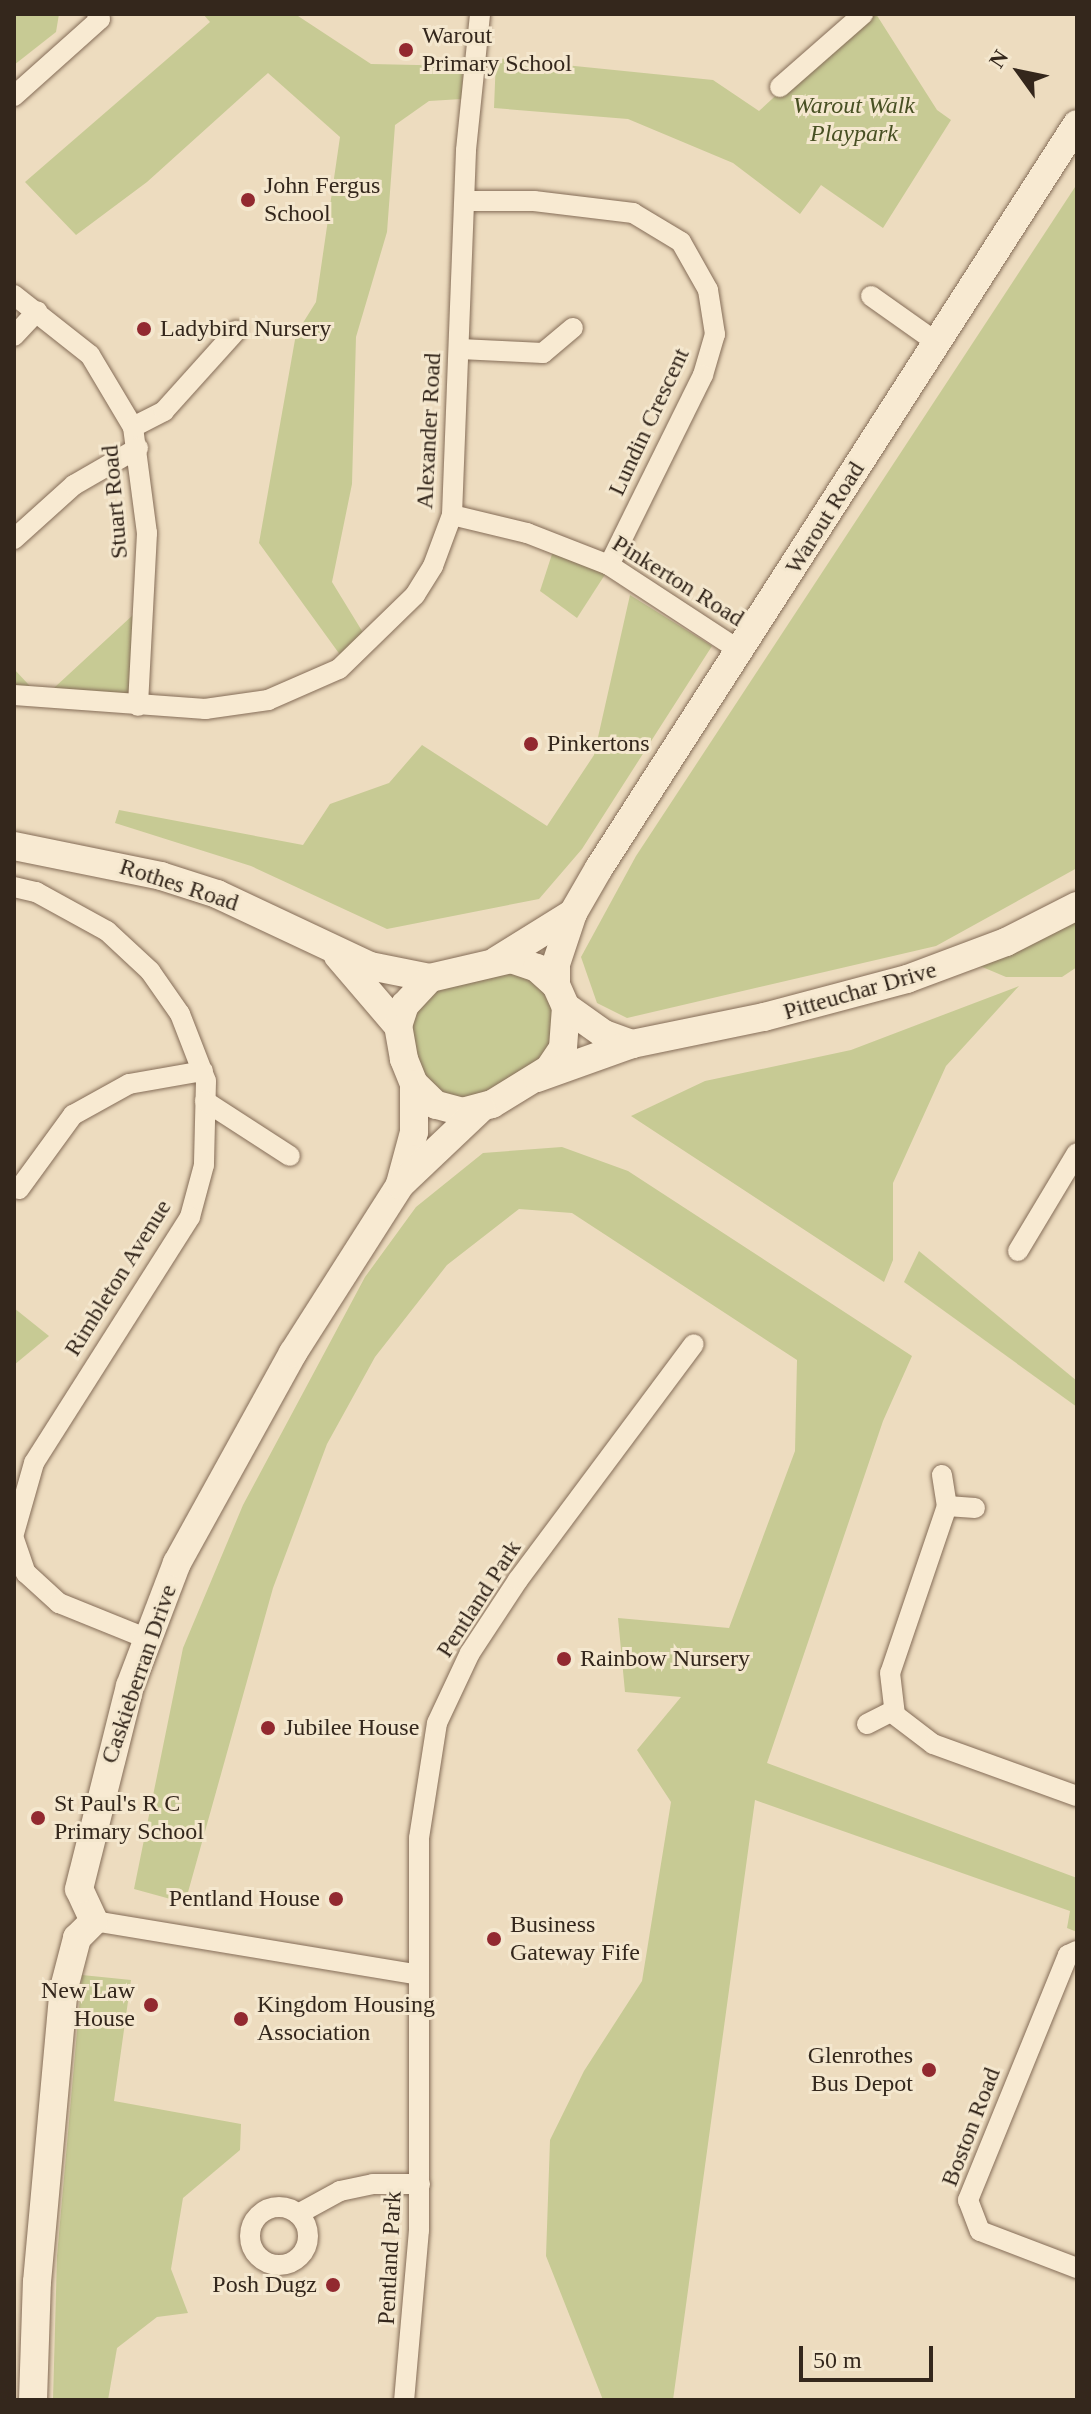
<!DOCTYPE html>
<html>
<head>
<meta charset="utf-8">
<style>
	body { margin:0 }
	#map { position:relative; width:1091px; height:2414px; overflow:hidden; background:#eddcbf; font-family:Georgia,serif }
	div>[style] { position:absolute }
	.green>* { inset:0; background:#c7ca94 }
	.roads { filter:drop-shadow(0 0 2px #856d58) drop-shadow(0 0 2px #856d58) }
	.street>* { height:20px; margin:-10px; padding:0 10px; transform-origin:10px; border-radius:10px; background:#f8ead2 }
	.street>.ring { margin:-10px; padding:0; box-sizing:content-box; background:none; border:20px solid #f8ead2; border-radius:50% }
	.secondary>* { height:28px; margin:-14px; padding:0 14px; transform-origin:14px; border-radius:14px; background:#f8ead2 }
	.dots>* { width:22px; height:22px; translate:-50% -50%; box-sizing:border-box; border:4px solid #f4e7ce; border-radius:50% }
	span { translate:-50% -50%; white-space:nowrap; text-align:center; line-height:1.15; -webkit-text-stroke:6px #f4e7ce; paint-order:stroke }
	.poi-label { font-size:24px; color:#34271c }
	.left { translate:0 -50%; text-align:left }
	.right { translate:-100% -50%; text-align:right }
	.park-label { font-size:24px; color:#485023; font-style:italic }
	.street-label { font-size:24px; color:#34271c }
	.frame { position:absolute; inset:0; border:16px solid #34271c; pointer-events:none }
	.north { position:absolute; left:979px; top:32px; width:80px; height:80px; -webkit-text-stroke:6px #f4e7ce; paint-order:stroke; rotate:303deg; font-size:22px; font-weight:700; line-height:32px; text-align:center; color:#34271c }
	.north::after { content:''; display:block; margin:auto; width:28px; height:36px; background:#34271c; clip-path:polygon(50% 0,100% 100%,50% 72%,0 100%) }
	.scale { position:absolute; left:799px; top:2346px; width:134px; height:36px; box-sizing:border-box; border:4px solid #34271c; border-top:0; padding-left:10px; font-size:24px; line-height:28px; white-space:nowrap; color:#34271c; -webkit-text-stroke:6px #f4e7ce; paint-order:stroke }
</style>
</head>
<body>
<div id="map">
	<div class="green">
		<i style="clip-path:polygon(14px 14px,59px 14px,56px 32px,14px 65px)"></i>
		<i style="clip-path:polygon(203px 14px,295px 14px,371px 64px,463px 66px,462px 99px,429px 101px,395px 125px,387px 232px,356px 337px,352px 484px,332px 582px,370px 644px,346px 663px,259px 543px,296px 334px,316px 302px,340px 137px,268px 73px,147px 182px,76px 235px,25px 182px,210px 22px)"></i>
		<i style="clip-path:polygon(864px 14px,876px 14px,937px 110px,951px 120px,883px 228px,821px 185px,800px 214px,733px 163px,628px 119px,494px 108px,496px 58px,713px 80px,759px 111px)"></i>
		<i style="clip-path:polygon(1077px 184px,1077px 868px,936px 946px,627px 1018px,597px 1003px,581px 957px,636px 856px)"></i>
		<i style="clip-path:polygon(554px 548px,606px 573px,577px 618px,540px 591px)"></i>
		<i style="clip-path:polygon(630px 595px,712px 646px,582px 849px,539px 899px,387px 929px,251px 866px,115px 823px,119px 810px,303px 845px,330px 804px,389px 783px,422px 745px,547px 826px,594px 755px)"></i>
		<i style="clip-path:polygon(147px 602px,138px 706px,42px 700px,14px 695px,14px 669px,42px 699px)"></i>
		<i style="clip-path:polygon(1077px 921px,1077px 967px,1062px 977px,1006px 977px,980px 966px)"></i>
		<i style="clip-path:polygon(506px 971px,539px 983px,553px 1006px,554px 1035px,544px 1057px,487px 1095px,453px 1101px,421px 1076px,411px 1035px,414px 1010px,430px 991px)"></i>
		<i style="clip-path:polygon(1019px 986px,946px 1066px,893px 1183px,893px 1260px,884px 1282px,631px 1116px,705px 1081px,851px 1050px)"></i>
		<i style="clip-path:polygon(562px 1147px,628px 1171px,912px 1356px,883px 1421px,767px 1763px,1077px 1878px,1077px 1932px,1067px 1928px,1070px 1911px,755px 1800px,673px 2400px,603px 2400px,546px 2256px,550px 2140px,584px 2071px,642px 1981px,671px 1802px,637px 1750px,681px 1697px,625px 1692px,618px 1618px,729px 1628px,795px 1451px,797px 1360px,572px 1213px,519px 1209px,447px 1265px,375px 1357px,327px 1444px,273px 1588px,185px 1903px,134px 1889px,183px 1648px,243px 1505px,365px 1277px,416px 1207px,483px 1153px)"></i>
		<i style="clip-path:polygon(919px 1251px,1077px 1381px,1077px 1407px,904px 1282px)"></i>
		<i style="clip-path:polygon(14px 1308px,49px 1336px,14px 1365px)"></i>
		<i style="clip-path:polygon(82px 1975px,131px 1980px,114px 2101px,241px 2124px,240px 2150px,183px 2198px,171px 2269px,188px 2313px,157px 2317px,117px 2348px,108px 2400px,53px 2400px,57px 2256px)"></i>
	</div>
	<div class="roads">
		<div class="street">
			<i style="left:780px;top:87px;width:111px;rotate:-41.3deg"></i>
			<i style="left:14px;top:96px;width:115px;rotate:-41.8deg"></i>
			<i style="left:100px;top:19px;width:6px;rotate:-121deg"></i>
			<i style="left:465px;top:201px;width:69px"></i>
			<i style="left:534px;top:201px;width:100px;rotate:6.9deg"></i>
			<i style="left:633px;top:213px;width:56px;rotate:31.1deg"></i>
			<i style="left:681px;top:242px;width:55px;rotate:60.6deg"></i>
			<i style="left:708px;top:290px;width:45px;rotate:81deg"></i>
			<i style="left:715px;top:334px;width:43px;rotate:106.3deg"></i>
			<i style="left:703px;top:375px;width:212px;rotate:116.3deg"></i>
			<i style="left:14px;top:295px;width:97px;rotate:38.3deg"></i>
			<i style="left:90px;top:355px;width:84px;rotate:59.2deg"></i>
			<i style="left:133px;top:427px;width:107px;rotate:82.5deg"></i>
			<i style="left:147px;top:533px;width:173px;rotate:93deg"></i>
			<i style="left:871px;top:296px;width:80px;rotate:35.3deg"></i>
			<i style="left:14px;top:336px;width:34px;rotate:-47deg"></i>
			<i style="left:460px;top:349px;width:83px;rotate:2.8deg"></i>
			<i style="left:543px;top:353px;width:39px;rotate:-40deg"></i>
			<i style="left:133px;top:427px;width:35px;rotate:-27deg"></i>
			<i style="left:164px;top:411px;width:108px;rotate:-48deg"></i>
			<i style="left:452px;top:515px;width:77px;rotate:13.5deg"></i>
			<i style="left:527px;top:533px;width:88px;rotate:21.3deg"></i>
			<i style="left:609px;top:565px;width:155px;rotate:33.2deg"></i>
			<i style="left:14px;top:539px;width:81px;rotate:-42deg"></i>
			<i style="left:74px;top:485px;width:74px;rotate:-30deg"></i>
			<i style="left:14px;top:695px;width:192px;rotate:4.2deg"></i>
			<i style="left:205px;top:709px;width:64px;rotate:-8.1deg"></i>
			<i style="left:268px;top:700px;width:77px;rotate:-23.6deg"></i>
			<i style="left:339px;top:669px;width:106px;rotate:-44.2deg"></i>
			<i style="left:415px;top:595px;width:34px;rotate:-58deg"></i>
			<i style="left:433px;top:566px;width:54px;rotate:-69.6deg"></i>
			<i style="left:452px;top:515px;width:365px;rotate:-87.8deg"></i>
			<i style="left:466px;top:150px;width:137px;rotate:-84.1deg"></i>
			<i style="left:14px;top:887px;width:23px;rotate:13deg"></i>
			<i style="left:36px;top:892px;width:81px;rotate:28.8deg"></i>
			<i style="left:107px;top:931px;width:59px;rotate:42.9deg"></i>
			<i style="left:150px;top:971px;width:52px;rotate:55.1deg"></i>
			<i style="left:180px;top:1014px;width:72px;rotate:68.8deg"></i>
			<i style="left:206px;top:1081px;width:84px;rotate:91.4deg"></i>
			<i style="left:204px;top:1165px;width:54px;rotate:105.1deg"></i>
			<i style="left:190px;top:1217px;width:291px;rotate:122.4deg"></i>
			<i style="left:34px;top:1463px;width:73px;rotate:105.9deg"></i>
			<i style="left:205px;top:1101px;width:101px;rotate:32.9deg"></i>
			<i style="left:19px;top:1189px;width:92px;rotate:-53.9deg"></i>
			<i style="left:73px;top:1115px;width:64px;rotate:-29deg"></i>
			<i style="left:129px;top:1084px;width:75px;rotate:-10deg"></i>
			<i style="left:1018px;top:1251px;width:114px;rotate:-59deg"></i>
			<i style="left:942px;top:1475px;width:31px;rotate:81deg"></i>
			<i style="left:947px;top:1506px;width:176px;rotate:108.8deg"></i>
			<i style="left:890px;top:1673px;width:42px;rotate:83.2deg"></i>
			<i style="left:895px;top:1715px;width:48px;rotate:37.3deg"></i>
			<i style="left:933px;top:1744px;width:153px;rotate:19.9deg"></i>
			<i style="left:947px;top:1506px;width:28px;rotate:4deg"></i>
			<i style="left:14px;top:1539px;width:36px;rotate:71deg"></i>
			<i style="left:26px;top:1573px;width:45px;rotate:42.3deg"></i>
			<i style="left:59px;top:1603px;width:96px;rotate:22deg"></i>
			<i style="left:867px;top:1724px;width:29px;rotate:-27deg"></i>
			<i style="left:94px;top:1921px;width:329px;rotate:9.4deg"></i>
			<i style="left:419px;top:1975px;width:255px;rotate:90deg"></i>
			<i style="left:419px;top:2230px;width:171px;rotate:95deg"></i>
			<i style="left:1077px;top:1951px;width:10px;rotate:156deg"></i>
			<i style="left:1068px;top:1955px;width:265px;rotate:112.2deg"></i>
			<i style="left:968px;top:2200px;width:33px;rotate:69deg"></i>
			<i style="left:980px;top:2231px;width:104px;rotate:20.9deg"></i>
			<i style="left:419px;top:1975px;width:137px;rotate:-90deg"></i>
			<i style="left:419px;top:1838px;width:116px;rotate:-81.1deg"></i>
			<i style="left:437px;top:1723px;width:77px;rotate:-64.8deg"></i>
			<i style="left:470px;top:1653px;width:87px;rotate:-56.7deg"></i>
			<i style="left:518px;top:1580px;width:294px;rotate:-53.3deg"></i>
			<i class="ring" style="left:250px;top:2207px;width:38px;height:38px"></i>
			<i style="left:298px;top:2214px;width:48px;rotate:-28.7deg"></i>
			<i style="left:340px;top:2191px;width:34px;rotate:-12deg"></i>
			<i style="left:373px;top:2184px;width:47px"></i>
		</div>
		<div class="secondary">
			<i style="left:14px;top:846px;width:150px;rotate:11.5deg"></i>
			<i style="left:161px;top:876px;width:59px;rotate:17.8deg"></i>
			<i style="left:217px;top:894px;width:169px;rotate:25.2deg"></i>
			<i style="left:370px;top:966px;width:61px;rotate:11.3deg"></i>
			<i style="left:338px;top:956px;width:92px;rotate:49.4deg"></i>
			<i style="left:511px;top:959px;width:28px;rotate:19deg"></i>
			<i style="left:537px;top:968px;width:25px;rotate:42deg"></i>
			<i style="left:556px;top:985px;width:24px;rotate:66deg"></i>
			<i style="left:566px;top:1007px;width:41px;rotate:94.2deg"></i>
			<i style="left:563px;top:1048px;width:25px;rotate:124deg"></i>
			<i style="left:549px;top:1069px;width:67px;rotate:148.4deg"></i>
			<i style="left:492px;top:1104px;width:30px;rotate:165deg"></i>
			<i style="left:463px;top:1112px;width:28px;rotate:-165deg"></i>
			<i style="left:436px;top:1105px;width:30px;rotate:-136deg"></i>
			<i style="left:414px;top:1084px;width:27px;rotate:-112deg"></i>
			<i style="left:404px;top:1059px;width:34px;rotate:-100deg"></i>
			<i style="left:398px;top:1026px;width:22px;rotate:-72deg"></i>
			<i style="left:405px;top:1005px;width:37px;rotate:-47deg"></i>
			<i style="left:430px;top:978px;width:83px;rotate:-13.2deg"></i>
			<i style="left:496px;top:961px;width:91px;rotate:-31.9deg"></i>
			<i style="left:556px;top:985px;width:21px;rotate:-90deg"></i>
			<i style="left:556px;top:964px;width:54px;rotate:-71.6deg"></i>
			<i style="left:573px;top:913px;width:52px;rotate:-60deg"></i>
			<i style="left:599px;top:868px;width:884px;rotate:-57.28deg"></i>
			<i style="left:566px;top:1007px;width:47px;rotate:35.4deg"></i>
			<i style="left:604px;top:1034px;width:30px;rotate:20deg"></i>
			<i style="left:537px;top:1078px;width:101px;rotate:-19.7deg"></i>
			<i style="left:632px;top:1044px;width:135px;rotate:-11.6deg"></i>
			<i style="left:764px;top:1017px;width:148px;rotate:-14.9deg"></i>
			<i style="left:907px;top:979px;width:106px;rotate:-20.5deg"></i>
			<i style="left:1006px;top:942px;width:80px;rotate:-26.9deg"></i>
			<i style="left:400px;top:1184px;width:54px;rotate:-74.9deg"></i>
			<i style="left:414px;top:1132px;width:48px;rotate:-90deg"></i>
			<i style="left:33px;top:2400px;width:118px;rotate:-88.1deg"></i>
			<i style="left:37px;top:2282px;width:295px;rotate:-84.8deg"></i>
			<i style="left:64px;top:1988px;width:52px;rotate:-75.4deg"></i>
			<i style="left:77px;top:1938px;width:24px;rotate:-45deg"></i>
			<i style="left:94px;top:1921px;width:35px;rotate:-115deg"></i>
			<i style="left:79px;top:1889px;width:209px;rotate:-75.9deg"></i>
			<i style="left:130px;top:1686px;width:132px;rotate:-69.1deg"></i>
			<i style="left:177px;top:1563px;width:240px;rotate:-61.1deg"></i>
			<i style="left:293px;top:1353px;width:199px;rotate:-57.5deg"></i>
			<i style="left:400px;top:1185px;width:112px;rotate:-43.5deg"></i>
		</div>
	</div>
	<div class="dots">
		<i style="left:406px;top:50px;background:#922930"></i>
		<i style="left:248px;top:200px;background:#922930"></i>
		<i style="left:144px;top:329px;background:#922930"></i>
		<i style="left:531px;top:744px;background:#922930"></i>
		<i style="left:564px;top:1659px;background:#922930"></i>
		<i style="left:268px;top:1728px;background:#922930"></i>
		<i style="left:38px;top:1818px;background:#922930"></i>
		<i style="left:336px;top:1899px;background:#922930"></i>
		<i style="left:494px;top:1939px;background:#922930"></i>
		<i style="left:151px;top:2005px;background:#922930"></i>
		<i style="left:241px;top:2019px;background:#922930"></i>
		<i style="left:929px;top:2070px;background:#922930"></i>
		<i style="left:333px;top:2285px;background:#922930"></i>
	</div>
	<div class="poi-label">
		<span class="left" style="left:422px;top:50px">Warout<br>Primary School</span>
		<span class="left" style="left:264px;top:200px">John Fergus<br>School</span>
		<span class="left" style="left:160px;top:329px">Ladybird Nursery</span>
		<span class="left" style="left:547px;top:744px">Pinkertons</span>
		<span class="left" style="left:580px;top:1659px">Rainbow Nursery</span>
		<span class="left" style="left:284px;top:1728px">Jubilee House</span>
		<span class="left" style="left:54px;top:1818px">St Paul's R C<br>Primary School</span>
		<span class="right" style="left:320px;top:1899px">Pentland House</span>
		<span class="left" style="left:510px;top:1939px">Business<br>Gateway Fife</span>
		<span class="right" style="left:135px;top:2005px">New Law<br>House</span>
		<span class="left" style="left:257px;top:2019px">Kingdom Housing<br>Association</span>
		<span class="right" style="left:913px;top:2070px">Glenrothes<br>Bus Depot</span>
		<span class="right" style="left:317px;top:2285px">Posh Dugz</span>
	</div>
	<div class="park-label">
		<span style="left:854px;top:120px">Warout Walk<br>Playpark</span>
	</div>
	<div class="street-label">
		<span style="left:649px;top:422px;rotate:-65deg">Lundin Crescent</span>
		<span style="left:429px;top:431px;rotate:-87deg">Alexander Road</span>
		<span style="left:115px;top:502px;rotate:-95deg">Stuart Road</span>
		<span style="left:825px;top:518px;rotate:-58deg">Warout Road</span>
		<span style="left:678px;top:581px;rotate:32deg">Pinkerton Road</span>
		<span style="left:179px;top:885px;rotate:18deg">Rothes Road</span>
		<span style="left:860px;top:991px;rotate:-16deg">Pitteuchar Drive</span>
		<span style="left:118px;top:1278px;rotate:-58deg">Rimbleton Avenue</span>
		<span style="left:479px;top:1599px;rotate:-57deg">Pentland Park</span>
		<span style="left:139px;top:1674px;rotate:-71deg">Caskieberran Drive</span>
		<span style="left:971px;top:2127px;rotate:-69deg">Boston Road</span>
		<span style="left:390px;top:2258px;rotate:-87deg">Pentland Park</span>
	</div>
	<div class="frame"></div>
	<div class="north">N</div>
	<div class="scale">50 m</div>
</div>
</body>
</html>
